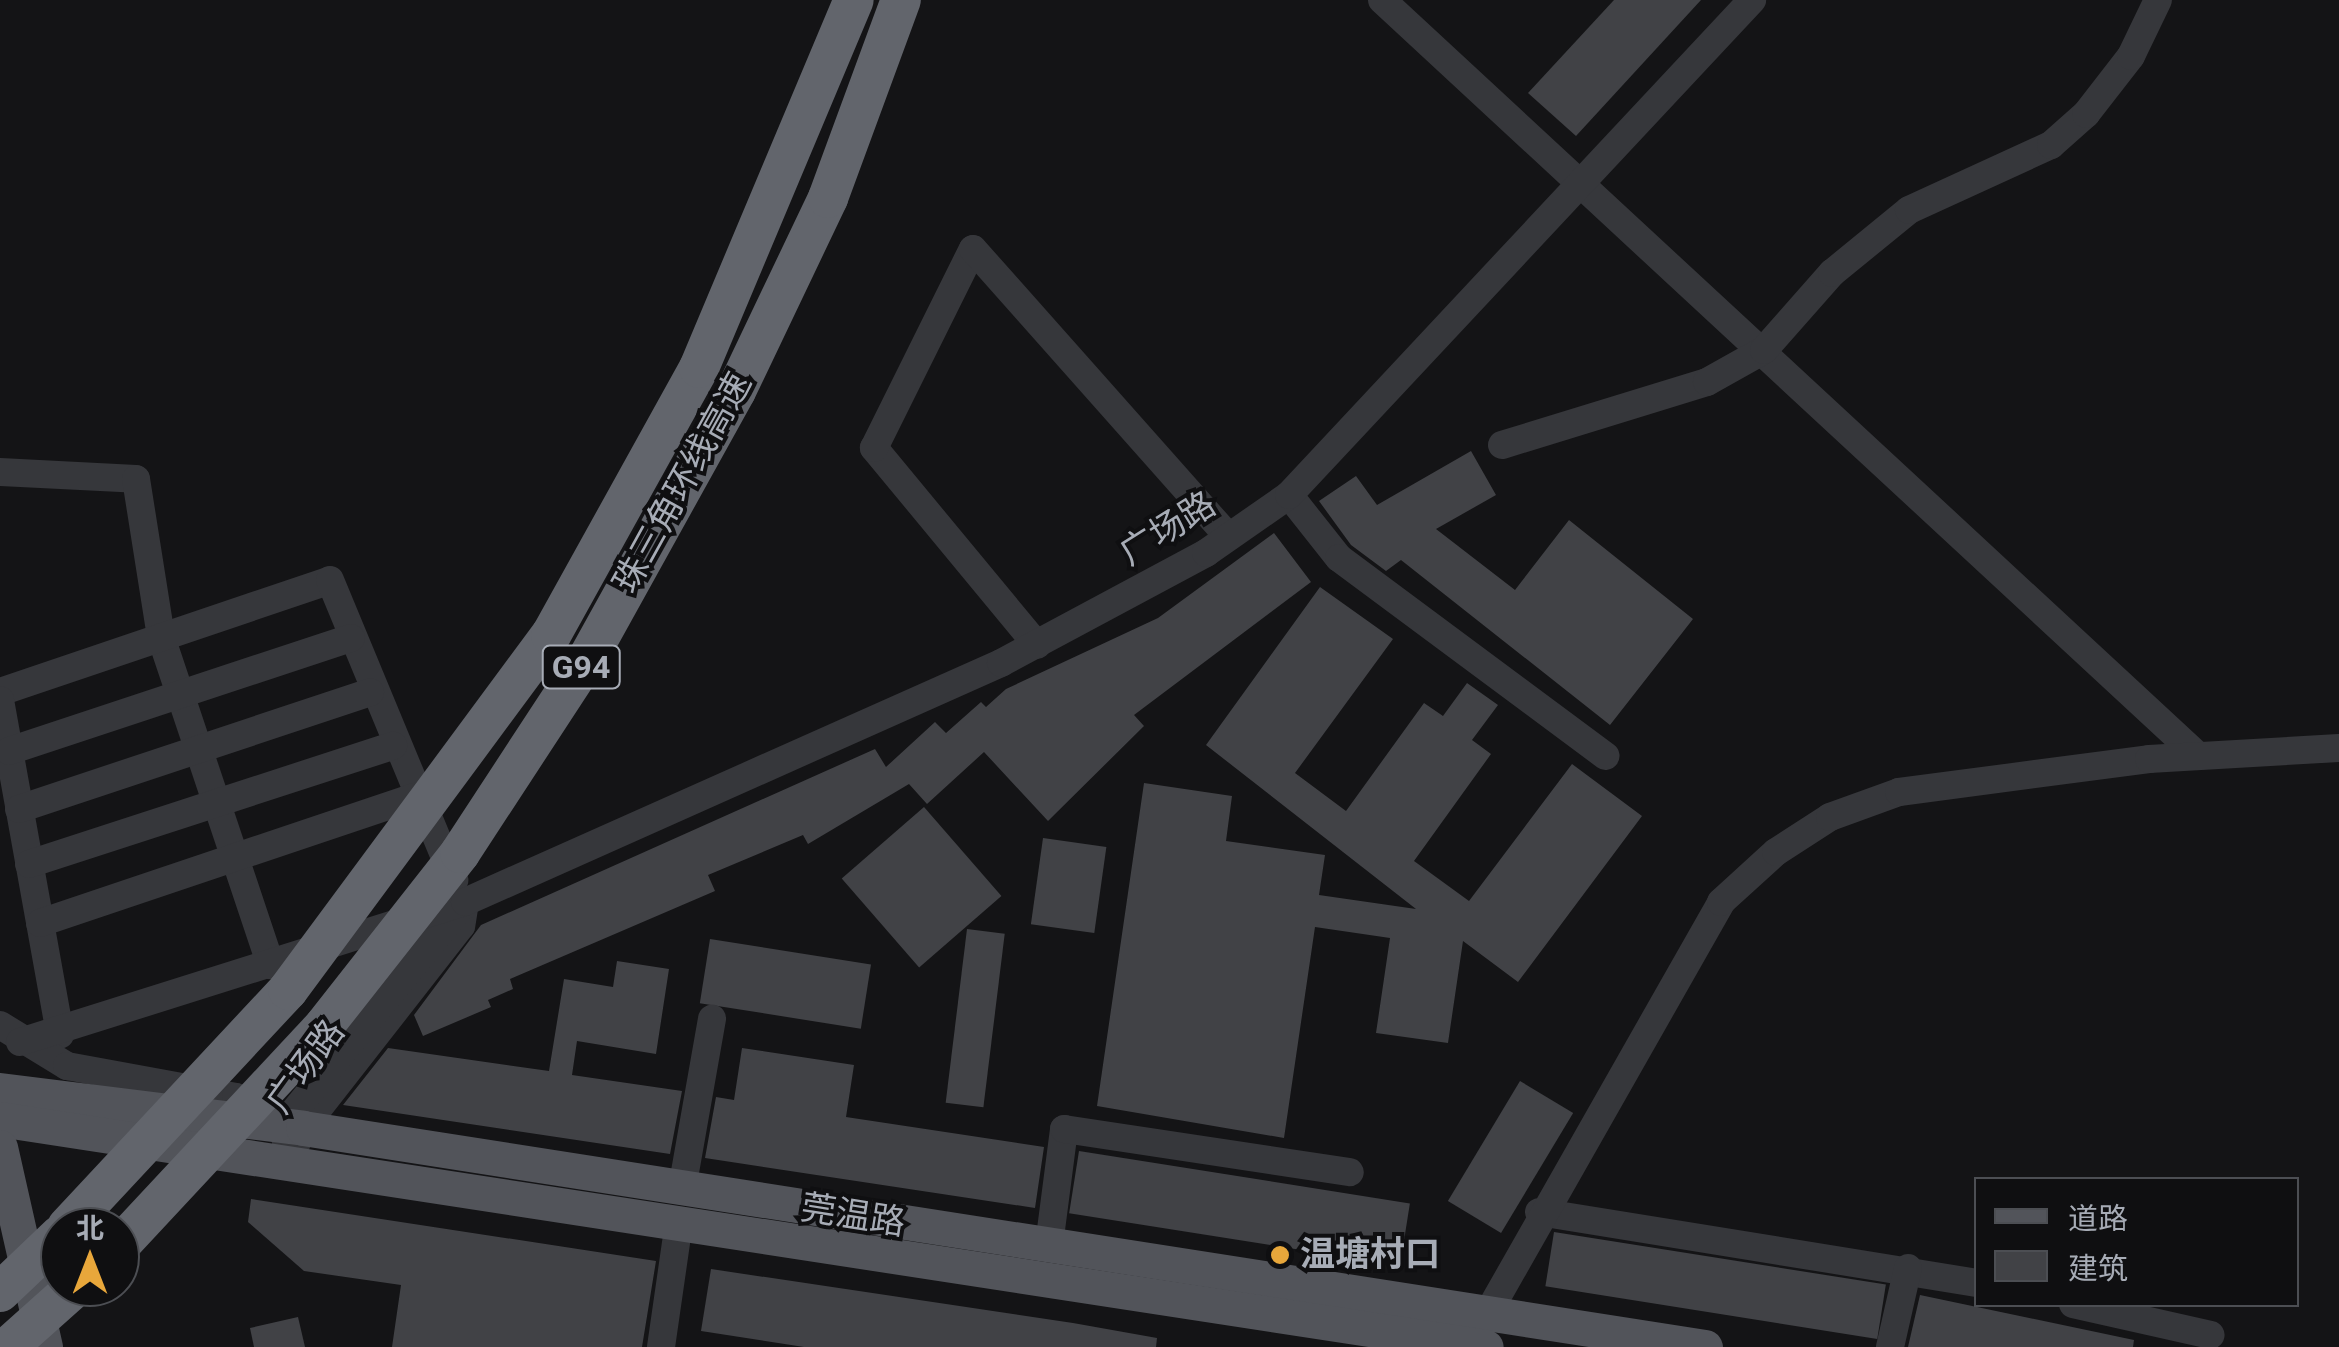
<!DOCTYPE html>
<html>
<head>
<meta charset="utf-8">
<style>
	body { margin:0 }
	#map { position:relative; width:2339px; height:1347px; overflow:hidden; background:#141416; font-family:Roboto,"Noto Sans SC",sans-serif }
	div>[style] { position:absolute }
	.building>* { inset:0; background:#414246; transform-origin:0 0 }
	.minor>* { height:28px; margin:-14px; padding:0 14px; transform-origin:14px; border-radius:14px; background:#36373b }
	.major>* { height:35px; margin:-17.5px; padding:0 17.5px; transform-origin:17.5px; border-radius:17.5px; background:#52545a }
	.highway-bridge>* { height:40px; margin:-20px; padding:0 20px; transform-origin:20px; border-radius:20px; background:#62656c }
	.dots>* { width:28px; height:28px; translate:-50% -50%; box-sizing:border-box; border:5px solid #0f0f11; border-radius:50% }
	span { translate:-50% -50%; white-space:nowrap; text-align:center; line-height:1.15; -webkit-text-stroke:8px #0f0f11; paint-order:stroke }
	.shield-label span { padding:2px 8px; background:#0f0f11; border:2px solid; border-radius:8px; -webkit-text-stroke-width:0 }
	.shield-label { font-size:32px; color:#a7acb6; font-weight:700 }
	.street-label { font-size:35px; color:#a7acb6 }
	.poi-label { font-size:35px; color:#a7acb6; font-weight:700 }
	.left { translate:0 -50%; text-align:left }
	.legend { position:absolute; left:1974px; top:1177px; width:325px; height:130px; box-sizing:border-box; background:#0f0f11; border:2px solid #4c4e53; margin:0; padding:12px 18px; list-style:none; font-size:30px; color:#a7acb6 }
	.legend li { display:flex; align-items:center; gap:20px; height:50px }
	.legend b { width:50px; border:2px solid #4c4e53 }
	.north { position:absolute; left:40px; top:1207px; width:100px; height:100px; box-sizing:border-box; background:#0f0f11; border:2px solid #4c4e53; border-radius:50%; rotate:0deg; font-size:28px; font-weight:700; line-height:40px; text-align:center; color:#a7acb6 }
	.north::after { content:''; display:block; margin:auto; width:35px; height:45px; background:#e8a73b; clip-path:polygon(50% 0,100% 100%,50% 72%,0 100%) }
</style>
</head>
<body>
<div id="map">
	<div class="building">
		<i style="clip-path:polygon(1614px 0,1701px 0,1576px 136px,1528px 93px)"></i>
		<i style="clip-path:polygon(1471px 451px,1496px 495px,1436px 529px,1515px 590px,1569px 520px,1693px 619px,1610px 725px,1401px 560px,1386px 571px,1351px 545px,1319px 501px,1356px 476px,1377px 505px)"></i>
		<i style="clip-path:polygon(1274px 533px,1311px 582px,1134px 715px,1144px 726px,1048px 821px,984px 752px,927px 804px,909px 784px,808px 844px,803px 835px,708px 875px,715px 891px,510px 979px,513px 989px,488px 1000px,491px 1007px,423px 1036px,414px 1015px,481px 925px,875px 749px,886px 767px,935px 722px,946px 733px,981px 702px,986px 707px,1006px 689px,1158px 618px)"></i>
		<i style="clip-path:polygon(1320px 587px,1393px 639px,1295px 773px,1346px 811px,1424px 703px,1443px 716px,1467px 683px,1498px 705px,1472px 740px,1491px 754px,1414px 861px,1469px 901px,1572px 764px,1642px 816px,1518px 982px,1463px 941px,1448px 1043px,1376px 1033px,1390px 938px,1315px 927px,1284px 1138px,1097px 1106px,1144px 783px,1232px 796px,1226px 841px,1325px 855px,1319px 895px,1416px 909px,1206px 745px)"></i>
		<i style="left:924px;top:807px;width:118px;height:109px;rotate:49deg"></i>
		<i style="left:1043px;top:838px;width:64px;height:87px;rotate:8deg"></i>
		<i style="left:967px;top:929px;width:38px;height:175px;rotate:7deg"></i>
		<i style="left:710px;top:939px;width:163px;height:65px;rotate:9deg"></i>
		<i style="clip-path:polygon(617px 961px,669px 969px,656px 1054px,577px 1041px,572px 1075px,682px 1091px,670px 1154px,343px 1105px,388px 1048px,549px 1071px,564px 979px,613px 987px)"></i>
		<i style="clip-path:polygon(742px 1048px,854px 1065px,846px 1117px,1044px 1147px,1035px 1208px,705px 1158px,716px 1097px,734px 1100px)"></i>
		<i style="left:1520px;top:1081px;width:62px;height:140px;rotate:31deg"></i>
		<i style="left:1079px;top:1151px;width:335px;height:63px;rotate:9deg"></i>
		<i style="clip-path:polygon(251px 1199px,656px 1261px,642px 1347px,392px 1347px,401px 1285px,304px 1271px,248px 1222px)"></i>
		<i style="left:1554px;top:1232px;width:336px;height:55px;rotate:9deg"></i>
		<i style="clip-path:polygon(711px 1269px,1073px 1323px,1157px 1338px,1156px 1347px,804px 1347px,701px 1331px)"></i>
		<i style="clip-path:polygon(1920px 1295px,2134px 1340px,2133px 1347px,1908px 1347px)"></i>
		<i style="clip-path:polygon(298px 1317px,305px 1347px,254px 1347px,250px 1328px)"></i>
	</div>
	<div class="minor">
		<i style="left:1382px;top:0;width:1110px;rotate:42.81deg"></i>
		<i style="left:1502px;top:445px;width:214px;rotate:-17.1deg"></i>
		<i style="left:1707px;top:382px;width:65px;rotate:-29.3deg"></i>
		<i style="left:1764px;top:350px;width:103px;rotate:-48.6deg"></i>
		<i style="left:1832px;top:273px;width:99px;rotate:-39.3deg"></i>
		<i style="left:1909px;top:210px;width:156px;rotate:-24.6deg"></i>
		<i style="left:2051px;top:145px;width:47px;rotate:-41.5deg"></i>
		<i style="left:2086px;top:114px;width:73px;rotate:-52.2deg"></i>
		<i style="left:2131px;top:56px;width:62px;rotate:-64.3deg"></i>
		<i style="left:0;top:472px;width:136px;rotate:2.9deg"></i>
		<i style="left:136px;top:479px;width:160px;rotate:81deg"></i>
		<i style="left:161px;top:637px;width:346px;rotate:71.5deg"></i>
		<i style="left:1289px;top:495px;width:80px;rotate:51.6deg"></i>
		<i style="left:1339px;top:558px;width:332px;rotate:36.6deg"></i>
		<i style="left:1037px;top:645px;width:256px;rotate:-129.6deg"></i>
		<i style="left:874px;top:448px;width:222px;rotate:-63.6deg"></i>
		<i style="left:973px;top:249px;width:385px;rotate:48.4deg"></i>
		<i style="left:0;top:692px;width:348px;rotate:-18.7deg"></i>
		<i style="left:330px;top:580px;width:325px;rotate:67.5deg"></i>
		<i style="left:0;top:700px;width:340px;rotate:79.8deg"></i>
		<i style="left:9px;top:751px;width:360px;rotate:-18.3deg"></i>
		<i style="left:19px;top:809px;width:370px;rotate:-18.4deg"></i>
		<i style="left:29px;top:864px;width:383px;rotate:-18deg"></i>
		<i style="left:465px;top:902px;width:24px;rotate:99deg"></i>
		<i style="left:461px;top:926px;width:256px;rotate:128deg"></i>
		<i style="left:303px;top:1128px;width:36px;rotate:113deg"></i>
		<i style="left:289px;top:1161px;width:36px;rotate:-99deg"></i>
		<i style="left:283px;top:1125px;width:288px;rotate:-50.8deg"></i>
		<i style="left:40px;top:923px;width:396px;rotate:-18.6deg"></i>
		<i style="left:0;top:1025px;width:79px;rotate:31.5deg"></i>
		<i style="left:67px;top:1066px;width:172px;rotate:10.4deg"></i>
		<i style="left:236px;top:1097px;width:34px;rotate:30deg"></i>
		<i style="left:20px;top:1042px;width:467px;rotate:-17.5deg"></i>
		<i style="left:465px;top:902px;width:587px;rotate:-24.03deg"></i>
		<i style="left:1001px;top:663px;width:233px;rotate:-28.2deg"></i>
		<i style="left:1206px;top:553px;width:101px;rotate:-34.9deg"></i>
		<i style="left:1289px;top:495px;width:678px;rotate:-46.91deg"></i>
		<i style="left:682px;top:1189px;width:173px;rotate:-80deg"></i>
		<i style="left:1539px;top:1212px;width:443px;rotate:9.2deg"></i>
		<i style="left:1049px;top:1245px;width:117px;rotate:-82.6deg"></i>
		<i style="left:1064px;top:1129px;width:289px;rotate:8.6deg"></i>
		<i style="left:2073px;top:1304px;width:141px;rotate:12.7deg"></i>
		<i style="left:1480px;top:1327px;width:489px;rotate:-60.4deg"></i>
		<i style="left:1721px;top:902px;width:74px;rotate:-42.3deg"></i>
		<i style="left:1776px;top:852px;width:64px;rotate:-32.9deg"></i>
		<i style="left:1830px;top:817px;width:73px;rotate:-19.9deg"></i>
		<i style="left:1899px;top:792px;width:252px;rotate:-7.5deg"></i>
		<i style="left:2149px;top:759px;width:190px;rotate:-3.3deg"></i>
		<i style="left:661px;top:1347px;width:126px;rotate:-81.8deg"></i>
		<i style="left:1890px;top:1347px;width:81px;rotate:-77.2deg"></i>
	</div>
	<div class="major">
		<i style="left:0;top:1090px;width:305px;rotate:7.1deg"></i>
		<i style="left:303px;top:1128px;width:1419px;rotate:8.88deg"></i>
		<i style="left:0;top:1119px;width:1503px;rotate:8.72deg"></i>
		<i style="left:0;top:1147px;width:205px;rotate:77.3deg"></i>
	</div>
	<div class="highway-bridge">
		<i style="left:67px;top:1227px;width:324px;rotate:-47deg"></i>
		<i style="left:288px;top:990px;width:442px;rotate:-53.5deg"></i>
		<i style="left:551px;top:635px;width:305px;rotate:-61deg"></i>
		<i style="left:699px;top:368px;width:399px;rotate:-67.2deg"></i>
		<i style="left:120px;top:1245px;width:299px;rotate:-47deg"></i>
		<i style="left:324px;top:1026px;width:220px;rotate:-51.8deg"></i>
		<i style="left:460px;top:853px;width:235px;rotate:-56.8deg"></i>
		<i style="left:589px;top:656px;width:303px;rotate:-61deg"></i>
		<i style="left:736px;top:391px;width:214px;rotate:-64.5deg"></i>
		<i style="left:828px;top:198px;width:211px;rotate:-69.8deg"></i>
		<i style="left:0;top:1292px;width:83px;rotate:-43.5deg"></i>
		<i style="left:8px;top:1347px;width:90px;rotate:-41.8deg"></i>
	</div>
	<div class="dots">
		<i style="left:1280px;top:1255px;background:#e8a73b"></i>
	</div>
	<div class="shield-label">
		<span style="left:581px;top:667px">G94</span>
	</div>
	<div class="street-label">
		<span style="left:683px;top:483px;rotate:-61deg">珠三角环线高速</span>
		<span style="left:1168px;top:529px;rotate:-32deg">广场路</span>
		<span style="left:306px;top:1067px;rotate:-54deg">广场路</span>
		<span style="left:853px;top:1216px;rotate:9deg">莞温路</span>
	</div>
	<div class="poi-label">
		<span class="left" style="left:1300px;top:1255px">温塘村口</span>
	</div>
	<ul class="legend">
	<li><b style="height:12px;background:#52545a"></b>道路</li>
	<li><b style="height:28px;background:#414246"></b>建筑</li>
	</ul>
	<div class="north">北</div>
</div>
</body>
</html>
